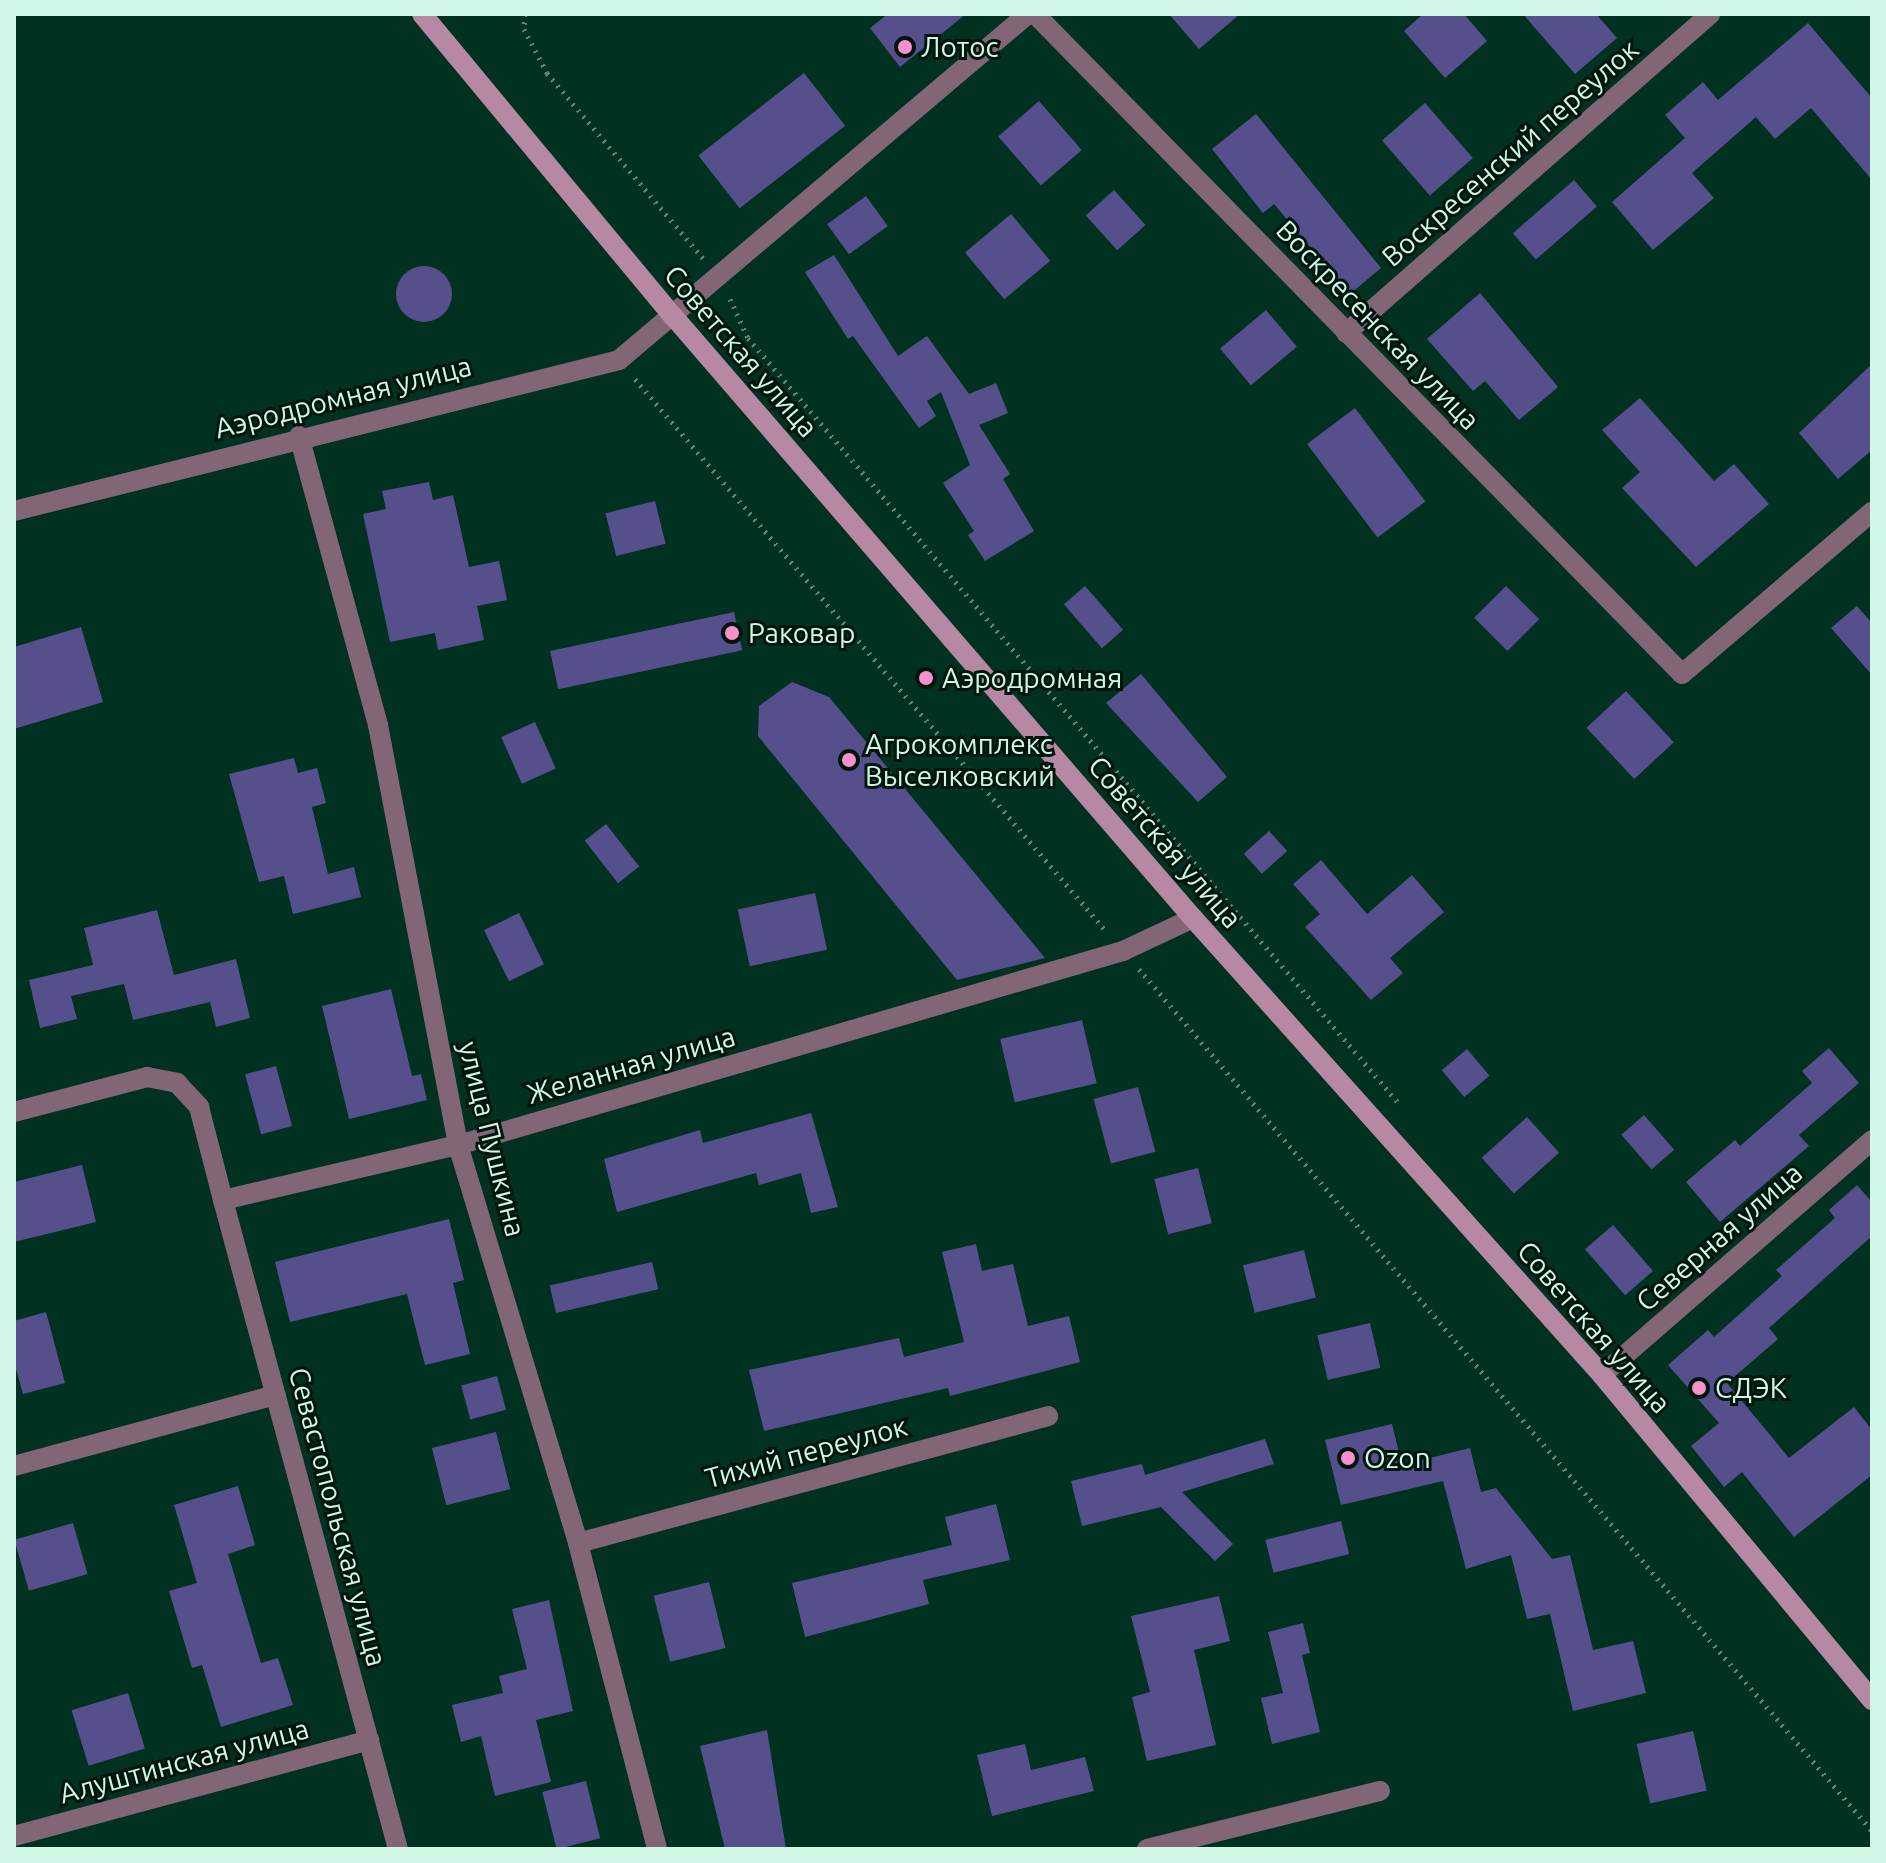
<!DOCTYPE html>
<html>
<head>
<meta charset="utf-8">
<style>
	body { margin:0 }
	#map { position:relative; width:1886px; height:1863px; overflow:hidden; background:#013121; font-family:Ubuntu,sans-serif }
	div>[style] { position:absolute }
	.building>* { inset:0; background:#55508c; transform-origin:0 0 }
	.round { border-radius:50% }
	.path>* { height:5px; margin-top:-2.5px; transform-origin:0; background:repeating-linear-gradient(90deg,#5b8776 0 2px,transparent 0 8px) }
	.minor>* { height:20px; margin:-10px; padding:0 10px; transform-origin:10px; border-radius:10px; background:#826675 }
	.secondary>* { height:20px; margin:-10px; padding:0 10px; transform-origin:10px; border-radius:10px; background:#b688a1 }
	.dots>* { width:22px; height:22px; translate:-50% -50%; box-sizing:border-box; border:4px solid #00160d; border-radius:50% }
	span { translate:-50% -50%; white-space:nowrap; text-align:center; line-height:1.15; -webkit-text-stroke:6px #00160d; paint-order:stroke }
	.poi-label { font-size:28px; color:#d1f8e6 }
	.left { translate:0 -50%; text-align:left }
	.street-label { font-size:28px; color:#d1f8e6 }
	.frame { position:absolute; inset:0; border:16px solid #d1f8e6; pointer-events:none }
</style>
</head>
<body>
<div id="map">
	<div class="building">
		<i style="clip-path:polygon(888px 14px,966px 14px,900px 67px,870px 28px)"></i>
		<i style="clip-path:polygon(1169px 14px,1240px 14px,1199px 49px)"></i>
		<i style="clip-path:polygon(1423px 14px,1464px 14px,1487px 41px,1445px 78px,1404px 31px)"></i>
		<i style="clip-path:polygon(1523px 14px,1596px 14px,1617px 38px,1575px 74px)"></i>
		<i style="clip-path:polygon(1808px 23px,1872px 98px,1872px 180px,1811px 108px,1775px 139px,1756px 117px,1692px 173px,1714px 198px,1653px 250px,1612px 202px,1685px 138px,1665px 115px,1703px 82px,1718px 100px)"></i>
		<i style="left:804px;top:73px;width:67px;height:134px;rotate:52deg"></i>
		<i style="left:1039px;top:101px;width:65px;height:54px;rotate:49deg"></i>
		<i style="left:1425px;top:103px;width:73px;height:57px;rotate:49deg"></i>
		<i style="clip-path:polygon(1256px 114px,1381px 268px,1350px 294px,1274px 204px,1263px 213px,1212px 149px)"></i>
		<i style="left:1574px;top:180px;width:35px;height:81px;rotate:49deg"></i>
		<i style="left:1114px;top:190px;width:47px;height:38px;rotate:48deg"></i>
		<i style="left:866px;top:196px;width:37px;height:48px;rotate:54deg"></i>
		<i style="left:1011px;top:214px;width:61px;height:60px;rotate:50deg"></i>
		<i style="clip-path:polygon(834px 255px,898px 356px,927px 336px,969px 394px,996px 383px,1008px 413px,979px 425px,1010px 474px,1003px 479px,1034px 531px,985px 561px,968px 535px,974px 531px,943px 483px,970px 465px,941px 392px,927px 401px,936px 416px,919px 428px,853px 336px,848px 339px,805px 272px)"></i>
		<i class="round" style="left:396px;top:266px;width:56px;height:56px"></i>
		<i style="clip-path:polygon(1480px 293px,1558px 387px,1519px 420px,1485px 381px,1473px 391px,1427px 339px)"></i>
		<i style="left:1266px;top:310px;width:48px;height:60px;rotate:50deg"></i>
		<i style="clip-path:polygon(1872px 364px,1872px 450px,1838px 479px,1799px 433px)"></i>
		<i style="clip-path:polygon(1640px 398px,1714px 481px,1734px 464px,1769px 504px,1696px 567px,1622px 488px,1640px 472px,1602px 430px)"></i>
		<i style="left:1355px;top:408px;width:117px;height:60px;rotate:53deg"></i>
		<i style="clip-path:polygon(429px 482px,433px 500px,453px 495px,469px 567px,499px 561px,507px 600px,477px 606px,484px 640px,438px 650px,435px 633px,390px 642px,363px 514px,386px 509px,382px 491px)"></i>
		<i style="left:655px;top:501px;width:44px;height:51px;rotate:76deg"></i>
		<i style="left:1085px;top:586px;width:58px;height:28px;rotate:49deg"></i>
		<i style="left:1506px;top:586px;width:47px;height:45px;rotate:45deg"></i>
		<i style="clip-path:polygon(1857px 606px,1872px 623px,1872px 675px,1831px 628px)"></i>
		<i style="left:734px;top:612px;width:39px;height:188px;rotate:78deg"></i>
		<i style="clip-path:polygon(81px 627px,103px 702px,14px 729px,14px 647px)"></i>
		<i style="clip-path:polygon(1141px 674px,1227px 777px,1198px 802px,1106px 703px)"></i>
		<i style="clip-path:polygon(792px 682px,829px 697px,1045px 958px,957px 980px,758px 736px,759px 706px)"></i>
		<i style="left:1626px;top:691px;width:70px;height:54px;rotate:47deg"></i>
		<i style="left:535px;top:722px;width:51px;height:37px;rotate:66deg"></i>
		<i style="clip-path:polygon(294px 758px,298px 773px,317px 768px,326px 803px,312px 807px,328px 874px,354px 867px,361px 897px,293px 914px,284px 876px,259px 882px,229px 774px)"></i>
		<i style="left:606px;top:824px;width:54px;height:27px;rotate:52deg"></i>
		<i style="left:1269px;top:831px;width:27px;height:34px;rotate:48deg"></i>
		<i style="clip-path:polygon(1321px 860px,1367px 914px,1412px 875px,1444px 912px,1390px 958px,1403px 973px,1371px 1000px,1305px 927px,1320px 914px,1293px 884px)"></i>
		<i style="left:815px;top:893px;width:58px;height:79px;rotate:78deg"></i>
		<i style="clip-path:polygon(157px 910px,174px 975px,236px 959px,250px 1018px,216px 1027px,210px 1002px,133px 1020px,124px 984px,71px 996px,77px 1019px,40px 1028px,29px 980px,93px 965px,84px 928px)"></i>
		<i style="left:519px;top:913px;width:57px;height:39px;rotate:64deg"></i>
		<i style="clip-path:polygon(391px 989px,412px 1076px,421px 1074px,427px 1100px,349px 1119px,322px 1006px)"></i>
		<i style="left:1082px;top:1020px;width:65px;height:84px;rotate:77deg"></i>
		<i style="clip-path:polygon(1829px 1048px,1859px 1083px,1799px 1135px,1809px 1146px,1720px 1222px,1686px 1182px,1735px 1140px,1740px 1146px,1812px 1083px,1802px 1071px)"></i>
		<i style="left:1467px;top:1049px;width:35px;height:33px;rotate:50deg"></i>
		<i style="left:276px;top:1066px;width:62px;height:32px;rotate:75deg"></i>
		<i style="left:1138px;top:1087px;width:67px;height:46px;rotate:75deg"></i>
		<i style="clip-path:polygon(811px 1113px,838px 1207px,811px 1213px,801px 1173px,759px 1185px,756px 1173px,617px 1212px,604px 1159px,700px 1130px,703px 1143px)"></i>
		<i style="left:1644px;top:1115px;width:46px;height:30px;rotate:49deg"></i>
		<i style="left:1527px;top:1117px;width:48px;height:61px;rotate:48deg"></i>
		<i style="clip-path:polygon(82px 1165px,96px 1222px,14px 1242px,14px 1182px)"></i>
		<i style="left:1198px;top:1168px;width:57px;height:45px;rotate:76deg"></i>
		<i style="clip-path:polygon(1857px 1185px,1872px 1202px,1872px 1236px,1769px 1328px,1778px 1339px,1727px 1383px,1789px 1458px,1854px 1407px,1872px 1430px,1872px 1475px,1794px 1537px,1742px 1472px,1724px 1487px,1691px 1446px,1719px 1423px,1668px 1365px,1708px 1330px,1714px 1337px,1782px 1276px,1776px 1270px,1835px 1218px,1829px 1210px)"></i>
		<i style="clip-path:polygon(449px 1219px,464px 1280px,453px 1283px,470px 1354px,425px 1365px,407px 1294px,290px 1322px,275px 1262px)"></i>
		<i style="left:1613px;top:1225px;width:61px;height:37px;rotate:49deg"></i>
		<i style="clip-path:polygon(976px 1244px,982px 1271px,1013px 1264px,1028px 1326px,1069px 1316px,1080px 1362px,950px 1396px,948px 1388px,764px 1431px,749px 1370px,899px 1338px,904px 1357px,964px 1342px,942px 1252px)"></i>
		<i style="left:1304px;top:1250px;width:49px;height:63px;rotate:76deg"></i>
		<i style="left:652px;top:1262px;width:28px;height:105px;rotate:77deg"></i>
		<i style="clip-path:polygon(46px 1312px,65px 1383px,23px 1394px,14px 1362px,14px 1321px)"></i>
		<i style="left:1370px;top:1323px;width:46px;height:54px;rotate:77deg"></i>
		<i style="left:497px;top:1376px;width:35px;height:37px;rotate:75deg"></i>
		<i style="clip-path:polygon(1392px 1424px,1402px 1465px,1470px 1448px,1481px 1492px,1496px 1488px,1552px 1559px,1570px 1555px,1593px 1650px,1633px 1641px,1646px 1693px,1573px 1711px,1550px 1614px,1527px 1619px,1511px 1555px,1466px 1569px,1443px 1481px,1341px 1505px,1325px 1440px)"></i>
		<i style="left:496px;top:1432px;width:59px;height:66px;rotate:76deg"></i>
		<i style="clip-path:polygon(1265px 1439px,1274px 1464px,1182px 1492px,1233px 1544px,1215px 1561px,1161px 1507px,1082px 1526px,1071px 1481px,1142px 1464px,1145px 1475px)"></i>
		<i style="clip-path:polygon(238px 1486px,255px 1545px,228px 1554px,261px 1663px,278px 1658px,293px 1705px,221px 1727px,202px 1665px,192px 1668px,169px 1591px,197px 1583px,174px 1505px)"></i>
		<i style="clip-path:polygon(996px 1504px,1010px 1560px,923px 1580px,929px 1604px,805px 1637px,792px 1583px,952px 1545px,945px 1517px)"></i>
		<i style="left:1341px;top:1521px;width:34px;height:78px;rotate:76deg"></i>
		<i style="left:73px;top:1523px;width:53px;height:61px;rotate:74deg"></i>
		<i style="left:709px;top:1582px;width:68px;height:57px;rotate:76deg"></i>
		<i style="clip-path:polygon(1219px 1596px,1230px 1641px,1194px 1650px,1216px 1745px,1147px 1761px,1132px 1697px,1150px 1692px,1131px 1616px)"></i>
		<i style="clip-path:polygon(549px 1600px,573px 1711px,536px 1720px,551px 1782px,495px 1796px,481px 1736px,461px 1742px,452px 1705px,503px 1693px,499px 1676px,527px 1669px,512px 1609px)"></i>
		<i style="clip-path:polygon(1303px 1623px,1310px 1653px,1302px 1655px,1320px 1732px,1272px 1744px,1261px 1698px,1283px 1693px,1268px 1632px)"></i>
		<i style="left:128px;top:1693px;width:58px;height:59px;rotate:73deg"></i>
		<i style="clip-path:polygon(767px 1730px,786px 1849px,725px 1849px,700px 1746px)"></i>
		<i style="left:1693px;top:1731px;width:61px;height:58px;rotate:77deg"></i>
		<i style="clip-path:polygon(1025px 1744px,1031px 1770px,1085px 1757px,1094px 1791px,992px 1816px,977px 1755px)"></i>
		<i style="left:586px;top:1781px;width:59px;height:45px;rotate:76deg"></i>
	</div>
	<div class="path">
		<i style="left:525px;top:14px;width:15px;rotate:94deg"></i>
		<i style="left:524px;top:29px;width:50px;rotate:62.4deg"></i>
		<i style="left:547px;top:73px;width:242px;rotate:49.9deg"></i>
		<i style="left:730px;top:299px;width:43px;rotate:65.2deg"></i>
		<i style="left:748px;top:338px;width:1008px;rotate:49.63deg"></i>
		<i style="left:635px;top:379px;width:726px;rotate:49.53deg"></i>
		<i style="left:1139px;top:969px;width:1132px;rotate:49.62deg"></i>
	</div>
	<div class="minor">
		<i style="left:1035px;top:14px;width:924px;rotate:45.57deg"></i>
		<i style="left:1682px;top:674px;width:250px;rotate:-40.5deg"></i>
		<i style="left:1346px;top:333px;width:484px;rotate:-41.2deg"></i>
		<i style="left:299px;top:436px;width:300px;rotate:74.7deg"></i>
		<i style="left:378px;top:725px;width:428px;rotate:79.2deg"></i>
		<i style="left:458px;top:1145px;width:416px;rotate:73.2deg"></i>
		<i style="left:578px;top:1543px;width:316px;rotate:75.5deg"></i>
		<i style="left:14px;top:511px;width:624px;rotate:-14.01deg"></i>
		<i style="left:619px;top:360px;width:536px;rotate:-40.23deg"></i>
		<i style="left:14px;top:1112px;width:138px;rotate:-14.7deg"></i>
		<i style="left:147px;top:1077px;width:31px;rotate:11deg"></i>
		<i style="left:177px;top:1083px;width:33px;rotate:47deg"></i>
		<i style="left:199px;top:1107px;width:96px;rotate:75.5deg"></i>
		<i style="left:223px;top:1200px;width:241px;rotate:-13.2deg"></i>
		<i style="left:458px;top:1145px;width:693px;rotate:-16.26deg"></i>
		<i style="left:1123px;top:951px;width:77px;rotate:-25.2deg"></i>
		<i style="left:223px;top:1200px;width:672px;rotate:74.91deg"></i>
		<i style="left:1602px;top:1375px;width:358px;rotate:-41deg"></i>
		<i style="left:14px;top:1466px;width:271px;rotate:-15.2deg"></i>
		<i style="left:578px;top:1543px;width:487px;rotate:-15.1deg"></i>
		<i style="left:14px;top:1836px;width:368px;rotate:-15.1deg"></i>
		<i style="left:1147px;top:1849px;width:240px;rotate:-14deg"></i>
	</div>
	<div class="secondary">
		<i style="left:422px;top:14px;width:394px;rotate:50.3deg"></i>
		<i style="left:674px;top:317px;width:794px;rotate:49.19deg"></i>
		<i style="left:1193px;top:918px;width:613px;rotate:48.17deg"></i>
		<i style="left:1602px;top:1375px;width:423px;rotate:50.3deg"></i>
	</div>
	<div class="dots">
		<i style="left:905px;top:47px;background:#f890cb"></i>
		<i style="left:732px;top:633px;background:#f890cb"></i>
		<i style="left:926px;top:678px;background:#f890cb"></i>
		<i style="left:849px;top:760px;background:#f890cb"></i>
		<i style="left:1699px;top:1388px;background:#f890cb"></i>
		<i style="left:1348px;top:1458px;background:#f890cb"></i>
	</div>
	<div class="poi-label">
		<span class="left" style="left:921px;top:47px">Лотос</span>
		<span class="left" style="left:748px;top:633px">Раковар</span>
		<span class="left" style="left:942px;top:678px">Аэродромная</span>
		<span class="left" style="left:865px;top:760px">Агрокомплекс<br>Выселковский</span>
		<span class="left" style="left:1715px;top:1388px">СДЭК</span>
		<span class="left" style="left:1364px;top:1458px">Ozon</span>
	</div>
	<div class="street-label">
		<span style="left:1510px;top:153px;rotate:-41deg">Воскресенский переулок</span>
		<span style="left:1378px;top:325px;rotate:46deg">Воскресенская улица</span>
		<span style="left:741px;top:351px;rotate:49deg">Советская улица</span>
		<span style="left:343px;top:397px;rotate:-14deg">Аэродромная улица</span>
		<span style="left:1165px;top:842px;rotate:49deg">Советская улица</span>
		<span style="left:631px;top:1065px;rotate:-16deg">Желанная улица</span>
		<span style="left:492px;top:1139px;rotate:76deg">улица Пушкина</span>
		<span style="left:1719px;top:1237px;rotate:-41deg">Северная улица</span>
		<span style="left:1594px;top:1327px;rotate:49deg">Советская улица</span>
		<span style="left:806px;top:1452px;rotate:-15deg">Тихий переулок</span>
		<span style="left:338px;top:1517px;rotate:75deg">Севастопольская улица</span>
		<span style="left:184px;top:1761px;rotate:-15deg">Алуштинская улица</span>
	</div>
	<div class="frame"></div>
</div>
</body>
</html>
